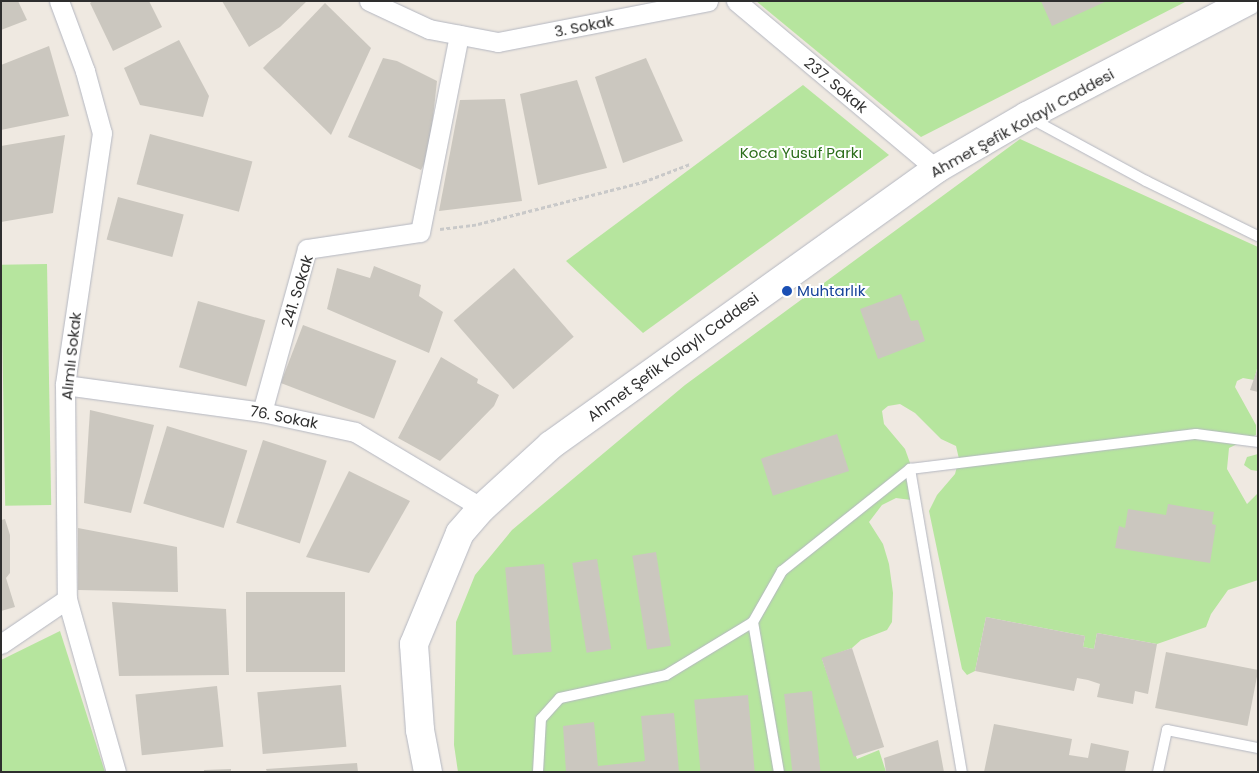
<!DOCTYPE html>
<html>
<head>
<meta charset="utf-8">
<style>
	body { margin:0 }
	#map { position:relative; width:1259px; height:773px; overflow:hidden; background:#efe9e1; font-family:Poppins,sans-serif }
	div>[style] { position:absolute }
	.green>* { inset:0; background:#b6e59e; transform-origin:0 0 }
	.building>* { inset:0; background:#cbc7bf; transform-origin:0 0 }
	.path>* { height:3px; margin-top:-1.5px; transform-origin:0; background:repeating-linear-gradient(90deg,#c9c9c9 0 4px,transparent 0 6.5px) }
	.roads { filter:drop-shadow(0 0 1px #b4b7c1) drop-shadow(0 0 1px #b4b7c1) }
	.lane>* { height:10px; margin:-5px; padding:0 5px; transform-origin:5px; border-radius:5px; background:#fff }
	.street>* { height:19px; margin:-9.5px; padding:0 9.5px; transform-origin:9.5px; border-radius:9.5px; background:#fff }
	.secondary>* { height:28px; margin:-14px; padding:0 14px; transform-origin:14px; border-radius:14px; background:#fff }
	.dots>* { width:14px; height:14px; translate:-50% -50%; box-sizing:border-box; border:2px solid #fff; border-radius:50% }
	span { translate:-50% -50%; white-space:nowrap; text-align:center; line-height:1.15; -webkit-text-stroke:4px #fff; paint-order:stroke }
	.street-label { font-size:15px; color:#2e2e2e }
	.park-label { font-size:15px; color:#2c6e1b }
	.transit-label { font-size:15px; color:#164399 }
	.left { translate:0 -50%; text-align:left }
	.frame { position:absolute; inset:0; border:2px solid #2e2e2e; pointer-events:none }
</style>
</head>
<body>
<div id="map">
	<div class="green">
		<i style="clip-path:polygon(756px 1px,1187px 1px,921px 137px)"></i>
		<i style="clip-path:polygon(803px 85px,889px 155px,643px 333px,566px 261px)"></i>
		<i style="clip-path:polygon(1020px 139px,1258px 247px,1258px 365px,1254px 380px,1243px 378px,1237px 381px,1235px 387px,1256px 425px,1256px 435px,1229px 448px,1227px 469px,1247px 504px,1258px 493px,1258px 580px,1228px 590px,1211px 614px,1206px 627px,1157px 644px,1097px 633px,1094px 649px,1083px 647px,1085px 636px,986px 617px,975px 671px,967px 675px,962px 669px,929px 511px,937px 495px,955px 474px,959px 459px,956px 446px,941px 439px,915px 413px,900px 404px,888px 406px,882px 411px,884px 424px,905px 449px,914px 474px,911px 500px,896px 498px,882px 505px,869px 522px,883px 544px,889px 564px,893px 593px,892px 622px,887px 630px,861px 640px,852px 648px,822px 659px,857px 759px,879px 750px,886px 772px,458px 772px,454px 745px,456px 622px,475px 575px,512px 530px,685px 385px)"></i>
		<i style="left:47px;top:264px;width:241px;height:46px;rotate:89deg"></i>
		<i style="clip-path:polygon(1258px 454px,1258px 471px,1251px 470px,1244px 465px,1247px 457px)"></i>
		<i style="clip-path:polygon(60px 631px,105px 772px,1px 772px,1px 660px)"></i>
	</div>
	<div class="building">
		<i style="clip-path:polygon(1px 1px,18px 1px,27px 20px,1px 30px)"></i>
		<i style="clip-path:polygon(93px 1px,149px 1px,162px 27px,113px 51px,90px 3px)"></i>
		<i style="clip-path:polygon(222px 1px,307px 1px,280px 27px,249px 47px)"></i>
		<i style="clip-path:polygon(1041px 1px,1107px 1px,1052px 26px)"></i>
		<i style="clip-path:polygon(325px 3px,371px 48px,331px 135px,263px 68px)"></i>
		<i style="clip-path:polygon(179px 40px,209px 96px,203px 117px,140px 105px,124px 68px)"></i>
		<i style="clip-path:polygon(49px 46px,69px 116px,1px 130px,1px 65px)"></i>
		<i style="clip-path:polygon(383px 58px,397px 61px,437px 81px,429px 154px,421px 170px,348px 137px)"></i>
		<i style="clip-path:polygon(646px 58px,683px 141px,623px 163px,595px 77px)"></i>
		<i style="clip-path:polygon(577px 80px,607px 168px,538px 185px,520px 94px)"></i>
		<i style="clip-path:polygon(505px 99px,522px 201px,439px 211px,460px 100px)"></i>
		<i style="left:150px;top:134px;width:106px;height:52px;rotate:15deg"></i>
		<i style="clip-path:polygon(65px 135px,53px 213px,1px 222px,1px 146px)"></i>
		<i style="left:118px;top:197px;width:68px;height:44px;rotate:15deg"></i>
		<i style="clip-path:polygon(374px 266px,421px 285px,419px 296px,443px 312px,429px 353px,327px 309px,337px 268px,370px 278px)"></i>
		<i style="left:514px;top:268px;width:91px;height:80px;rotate:49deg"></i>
		<i style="clip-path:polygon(901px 294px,911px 321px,918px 320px,925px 341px,878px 359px,860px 309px)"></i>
		<i style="left:198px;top:301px;width:70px;height:69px;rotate:16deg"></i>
		<i style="left:303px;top:325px;width:100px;height:62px;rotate:21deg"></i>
		<i style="clip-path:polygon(441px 357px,478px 379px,477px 383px,499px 395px,494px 406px,440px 461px,398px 438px)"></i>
		<i style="clip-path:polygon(1258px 367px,1258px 392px,1250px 390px)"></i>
		<i style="clip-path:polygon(90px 410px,154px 425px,131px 513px,84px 503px)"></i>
		<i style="left:167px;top:426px;width:84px;height:81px;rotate:17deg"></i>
		<i style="left:837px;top:434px;width:39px;height:80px;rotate:72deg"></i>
		<i style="left:263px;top:440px;width:67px;height:87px;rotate:18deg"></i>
		<i style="clip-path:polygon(349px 471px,410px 501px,369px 573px,306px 557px)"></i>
		<i style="clip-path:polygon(1168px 504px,1214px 512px,1212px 524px,1216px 525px,1210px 563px,1115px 548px,1119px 526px,1125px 528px,1128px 509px,1166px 515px)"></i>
		<i style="clip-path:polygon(5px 519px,10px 535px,10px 573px,6px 578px,15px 607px,1px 611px,1px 520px)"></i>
		<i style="clip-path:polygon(78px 528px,177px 547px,178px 592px,78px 590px)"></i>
		<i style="left:656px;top:552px;width:95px;height:24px;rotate:81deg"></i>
		<i style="left:597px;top:559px;width:91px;height:25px;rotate:81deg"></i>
		<i style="left:544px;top:564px;width:88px;height:39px;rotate:85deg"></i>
		<i style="left:246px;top:592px;width:99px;height:80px"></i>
		<i style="clip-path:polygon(112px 602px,226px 609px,229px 675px,119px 676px)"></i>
		<i style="clip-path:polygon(986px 617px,1085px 636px,1083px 647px,1094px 649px,1097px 633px,1157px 644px,1148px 694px,1135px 691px,1133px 704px,1097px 697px,1100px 684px,1088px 680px,1077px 678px,1074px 691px,975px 671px)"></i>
		<i style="left:852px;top:648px;width:104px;height:32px;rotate:72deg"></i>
		<i style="left:1166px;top:652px;width:94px;height:57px;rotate:11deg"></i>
		<i style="left:341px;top:685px;width:62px;height:84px;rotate:85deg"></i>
		<i style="left:217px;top:686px;width:61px;height:82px;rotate:84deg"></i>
		<i style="left:812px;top:691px;width:81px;height:28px;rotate:84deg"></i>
		<i style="left:748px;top:695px;width:77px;height:54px;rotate:85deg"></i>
		<i style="clip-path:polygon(674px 713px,679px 772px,566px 772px,563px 726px,594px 722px,598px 766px,645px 761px,641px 716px)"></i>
		<i style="clip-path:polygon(994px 724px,1072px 739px,1069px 755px,1088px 758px,1091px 743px,1129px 751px,1125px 772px,984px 772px)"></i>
		<i style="clip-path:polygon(938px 740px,944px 772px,886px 772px,884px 758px)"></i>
		<i style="clip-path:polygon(357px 763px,358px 772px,267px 772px,266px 769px)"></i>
		<i style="clip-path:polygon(231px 769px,231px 772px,204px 772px,204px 770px)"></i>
	</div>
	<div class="path">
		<i style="left:440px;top:229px;width:38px;rotate:-7deg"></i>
		<i style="left:478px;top:224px;width:170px;rotate:-14.3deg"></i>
		<i style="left:643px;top:182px;width:50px;rotate:-21deg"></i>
	</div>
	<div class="roads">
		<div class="lane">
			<i style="left:1030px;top:118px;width:132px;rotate:28.5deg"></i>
			<i style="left:1146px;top:181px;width:125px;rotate:26.2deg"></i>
			<i style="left:910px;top:469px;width:307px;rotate:80.3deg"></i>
			<i style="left:753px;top:622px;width:152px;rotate:80.2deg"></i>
			<i style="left:538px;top:772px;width:53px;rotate:-86.8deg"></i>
			<i style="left:541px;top:719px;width:28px;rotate:-48deg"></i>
			<i style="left:560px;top:698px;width:108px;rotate:-12.2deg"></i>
			<i style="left:666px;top:675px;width:102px;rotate:-31.3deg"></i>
			<i style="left:753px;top:622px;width:59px;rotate:-60.4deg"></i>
			<i style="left:782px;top:571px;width:164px;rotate:-38.6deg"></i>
			<i style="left:910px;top:469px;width:288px;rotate:-7deg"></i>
			<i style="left:1196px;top:434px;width:63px;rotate:7.4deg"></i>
			<i style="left:1158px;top:772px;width:43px;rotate:-77.9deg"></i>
			<i style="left:1167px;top:730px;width:93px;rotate:11.2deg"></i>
		</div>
		<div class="street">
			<i style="left:59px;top:1px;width:75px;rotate:69.6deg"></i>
			<i style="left:85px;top:71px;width:64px;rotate:74.7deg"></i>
			<i style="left:102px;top:133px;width:255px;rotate:98.4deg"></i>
			<i style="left:65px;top:385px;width:214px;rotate:89.5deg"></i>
			<i style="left:67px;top:599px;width:180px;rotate:74.2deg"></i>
			<i style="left:369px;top:1px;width:66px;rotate:25deg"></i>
			<i style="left:429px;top:29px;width:70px;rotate:10.7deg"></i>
			<i style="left:498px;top:42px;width:214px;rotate:-11deg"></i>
			<i style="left:736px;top:1px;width:261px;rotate:40deg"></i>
			<i style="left:65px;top:385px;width:199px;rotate:7.8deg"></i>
			<i style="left:262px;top:412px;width:95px;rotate:12.1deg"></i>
			<i style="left:355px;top:432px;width:148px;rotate:30.9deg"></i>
			<i style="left:262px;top:412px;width:169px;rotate:-74.6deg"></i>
			<i style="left:307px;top:249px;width:114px;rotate:-8.6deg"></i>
			<i style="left:420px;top:232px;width:201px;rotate:-78.8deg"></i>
			<i style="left:1px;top:644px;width:80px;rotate:-34.3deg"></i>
		</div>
		<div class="secondary">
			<i style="left:428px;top:772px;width:43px;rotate:-100.8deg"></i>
			<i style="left:420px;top:730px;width:86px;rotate:-94deg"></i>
			<i style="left:414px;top:644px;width:120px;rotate:-67.5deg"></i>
			<i style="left:460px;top:533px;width:33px;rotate:-49deg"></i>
			<i style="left:482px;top:508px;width:93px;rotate:-42.4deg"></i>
			<i style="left:551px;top:445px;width:474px;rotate:-35.6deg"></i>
			<i style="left:936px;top:169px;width:105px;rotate:-30.2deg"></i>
			<i style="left:1027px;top:116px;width:249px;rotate:-27.5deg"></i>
		</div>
	</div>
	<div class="dots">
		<i style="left:787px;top:291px;background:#1a4fb4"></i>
	</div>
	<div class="street-label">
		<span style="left:584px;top:26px;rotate:-11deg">3. Sokak</span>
		<span style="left:836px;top:85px;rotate:40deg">237. Sokak</span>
		<span style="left:1022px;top:123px;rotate:-29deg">Ahmet Şefik Kolaylı Caddesi</span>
		<span style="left:297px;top:291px;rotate:-73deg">241. Sokak</span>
		<span style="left:71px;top:356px;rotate:-84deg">Alımlı Sokak</span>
		<span style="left:673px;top:357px;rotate:-36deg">Ahmet Şefik Kolaylı Caddesi</span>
		<span style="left:284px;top:417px;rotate:11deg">76. Sokak</span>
	</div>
	<div class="park-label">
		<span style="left:801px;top:153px">Koca Yusuf Parkı</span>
	</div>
	<div class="transit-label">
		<span class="left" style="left:797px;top:291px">Muhtarlık</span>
	</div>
	<div class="frame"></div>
</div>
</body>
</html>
